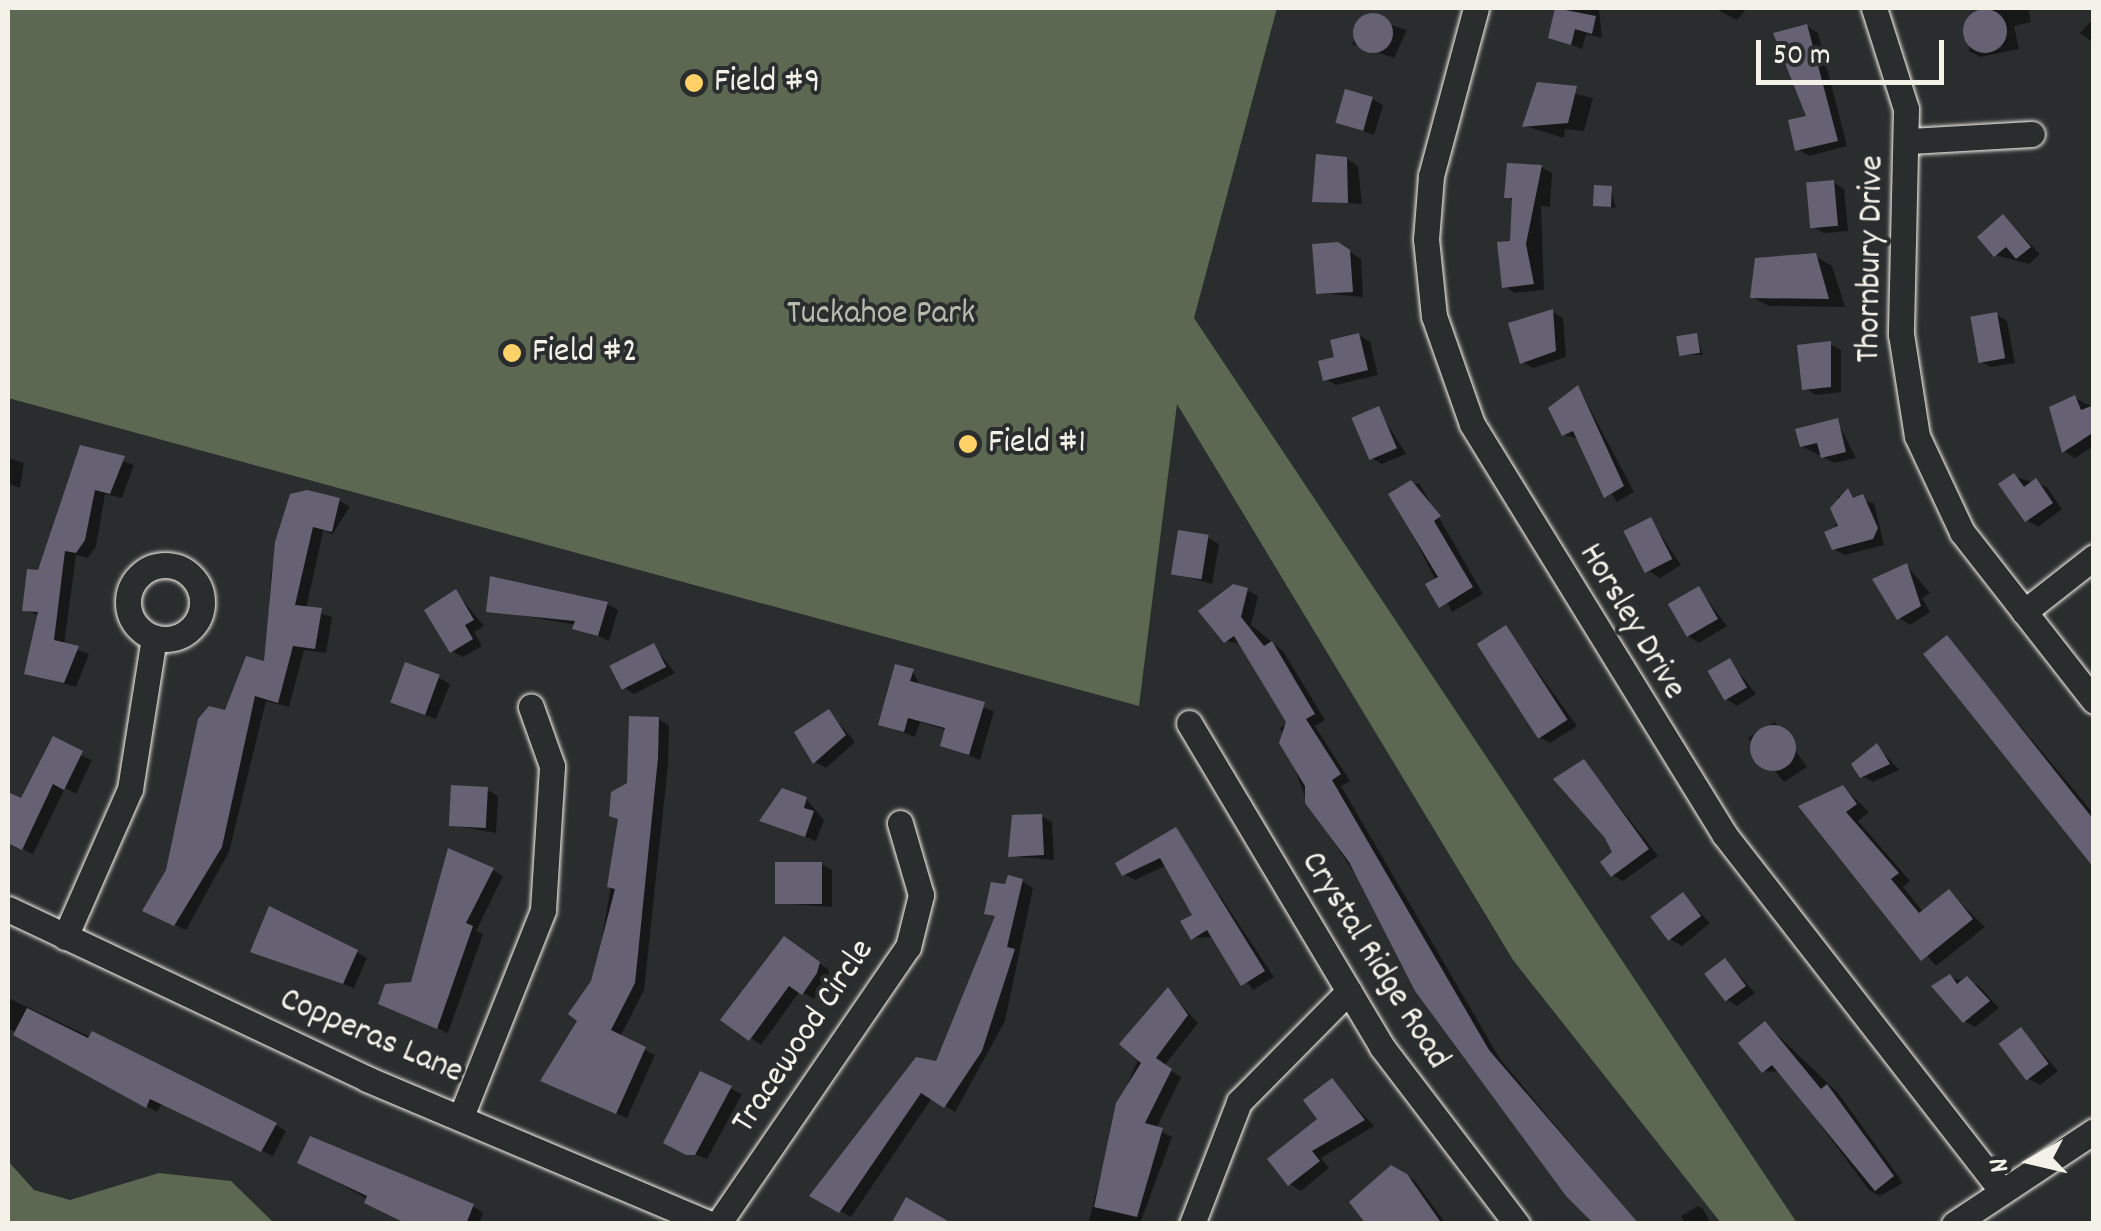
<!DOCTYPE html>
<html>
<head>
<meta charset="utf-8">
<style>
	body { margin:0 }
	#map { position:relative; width:2101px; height:1231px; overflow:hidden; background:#2a2d2e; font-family:Dekko,sans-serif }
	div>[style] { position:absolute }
	.green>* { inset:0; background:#5c6851 }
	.shadow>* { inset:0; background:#0007; transform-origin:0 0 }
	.building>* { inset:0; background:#666173; transform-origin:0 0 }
	.round { border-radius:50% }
	.roads { filter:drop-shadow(0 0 2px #f4f1e8) drop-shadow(0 0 2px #f4f1e8) }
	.minor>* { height:25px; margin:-12.5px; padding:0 12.5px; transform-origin:12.5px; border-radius:12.5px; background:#2a2d2e }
	.minor>.ring { margin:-12.5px; padding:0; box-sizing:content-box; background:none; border:25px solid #2a2d2e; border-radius:50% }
	.dots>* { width:28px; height:28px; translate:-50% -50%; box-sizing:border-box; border:5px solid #2a2d2e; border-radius:50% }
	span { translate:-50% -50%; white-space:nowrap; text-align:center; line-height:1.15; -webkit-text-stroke:8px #2a2d2e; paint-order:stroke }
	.poi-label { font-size:35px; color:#f4f1e8 }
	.left { translate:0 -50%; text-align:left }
	.street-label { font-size:35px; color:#f4f1e8 }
	.park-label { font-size:35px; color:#b7baac }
	.frame { position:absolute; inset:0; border:10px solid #f4f1e8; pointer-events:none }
	.north { position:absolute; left:1981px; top:1111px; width:100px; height:100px; -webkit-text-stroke:8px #2a2d2e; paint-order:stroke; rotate:262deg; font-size:28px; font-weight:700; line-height:40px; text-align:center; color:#f4f1e8 }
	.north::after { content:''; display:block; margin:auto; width:35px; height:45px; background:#f4f1e8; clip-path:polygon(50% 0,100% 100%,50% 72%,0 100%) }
	.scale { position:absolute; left:1756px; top:40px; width:188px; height:45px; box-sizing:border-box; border:5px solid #f4f1e8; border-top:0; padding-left:12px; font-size:30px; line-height:35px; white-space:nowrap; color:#f4f1e8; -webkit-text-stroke:8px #2a2d2e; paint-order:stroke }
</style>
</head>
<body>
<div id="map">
	<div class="green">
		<i style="clip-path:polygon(8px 8px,1277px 8px,1194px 318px,1797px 1223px,1721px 1223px,1513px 960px,1177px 404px,1139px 706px,8px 398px)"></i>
		<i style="clip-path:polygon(8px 1161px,34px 1190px,70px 1200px,159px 1173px,231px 1181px,274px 1223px,8px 1223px)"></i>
	</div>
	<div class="shadow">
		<i style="clip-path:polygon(1560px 8px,1599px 8px,1602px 38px,1586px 34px,1582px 49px,1551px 37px)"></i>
		<i style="clip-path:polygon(1714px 8px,1747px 8px,1737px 20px)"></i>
		<i style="clip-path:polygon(1997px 8px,2028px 8px,2031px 22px,2014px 26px,2019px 49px,1980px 57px,1969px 51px,1969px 18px)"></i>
		<i style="clip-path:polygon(1366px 17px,1407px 30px,1394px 58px,1352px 44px)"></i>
		<i style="clip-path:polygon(2094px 18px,2094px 43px,2080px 33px)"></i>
		<i style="clip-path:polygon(1807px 26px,1818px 33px,1847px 146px,1809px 156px,1798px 149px,1809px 118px)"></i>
		<i style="clip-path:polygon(1539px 85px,1593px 98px,1584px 131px,1565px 129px,1564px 138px,1525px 126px)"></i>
		<i style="clip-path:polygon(1372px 99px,1383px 105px,1374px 135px,1339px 122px)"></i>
		<i style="clip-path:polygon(1347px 159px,1358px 166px,1362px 204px,1314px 201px)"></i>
		<i style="clip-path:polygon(1541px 167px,1552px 173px,1550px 207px,1541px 206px,1544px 290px,1515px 293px,1504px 286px,1515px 201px,1507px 197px)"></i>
		<i style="clip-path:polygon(1833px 182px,1844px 189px,1848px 231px,1824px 233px,1813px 227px)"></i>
		<i style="clip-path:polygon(1611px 189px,1616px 208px,1595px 205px)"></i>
		<i style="clip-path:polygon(2004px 217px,2040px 254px,2029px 264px,1995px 255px)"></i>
		<i style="clip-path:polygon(1350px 252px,1361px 259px,1363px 297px,1318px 293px)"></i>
		<i style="clip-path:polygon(1815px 256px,1832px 266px,1845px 307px,1769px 306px,1752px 297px)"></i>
		<i style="clip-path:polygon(1553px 312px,1563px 318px,1566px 357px,1533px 368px,1522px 362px)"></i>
		<i style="clip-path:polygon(1996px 314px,2007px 321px,2015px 363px,1991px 367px,1980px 361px)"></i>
		<i style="clip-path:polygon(1359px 335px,1370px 342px,1378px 375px,1336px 385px,1325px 379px)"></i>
		<i style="clip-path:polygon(1696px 335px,1703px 355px,1681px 355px)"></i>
		<i style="clip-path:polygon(1830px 344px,1841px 350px,1841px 392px,1816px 395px,1805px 388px)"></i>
		<i style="clip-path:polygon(1579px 388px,1634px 492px,1617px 502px,1579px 439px,1564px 435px)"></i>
		<i style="clip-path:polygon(2075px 398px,2094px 408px,2094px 446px,2075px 458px,2064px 451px)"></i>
		<i style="clip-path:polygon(1378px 409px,1406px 454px,1382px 464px,1371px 458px)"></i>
		<i style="clip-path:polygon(1837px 421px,1856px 458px,1834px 463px,1802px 446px)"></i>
		<i style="clip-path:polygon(82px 448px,134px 465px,122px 498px,105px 494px,96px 546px,88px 558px,76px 555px,64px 645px,89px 654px,76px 687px,27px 673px,39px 616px,25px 609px)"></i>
		<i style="clip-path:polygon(8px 458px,24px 463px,20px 488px,8px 483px)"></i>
		<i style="clip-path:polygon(2014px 476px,2047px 487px,2062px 509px,2038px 527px,2027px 520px)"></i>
		<i style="clip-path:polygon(1419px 483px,1483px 594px,1452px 612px,1392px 495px)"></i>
		<i style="clip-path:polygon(1838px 496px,1874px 503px,1884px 545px,1845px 555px,1834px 549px)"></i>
		<i style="clip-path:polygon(292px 497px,342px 502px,323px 532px,306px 609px,332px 617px,326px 653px,304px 650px,289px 707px,266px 701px,229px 852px,186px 930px,156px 916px,227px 713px,266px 664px,271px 573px)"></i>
		<i style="left:342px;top:502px;width:9px;height:33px;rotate:32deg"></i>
		<i style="clip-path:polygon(1651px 520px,1681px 565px,1660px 578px,1649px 571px)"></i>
		<i style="clip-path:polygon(1208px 538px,1219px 544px,1212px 584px,1173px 573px)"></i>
		<i style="clip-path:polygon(1907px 566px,1930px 593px,1922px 598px,1930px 612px,1910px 625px,1899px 618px)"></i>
		<i style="clip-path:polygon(1699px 589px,1727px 626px,1699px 643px,1688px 636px)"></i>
		<i style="clip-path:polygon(1247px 590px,1258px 596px,1251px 625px,1283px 651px,1325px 720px,1315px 726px,1350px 781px,1341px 786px,1500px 1059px,1638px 1224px,1593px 1224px,1568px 1194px,1307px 802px,1280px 728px,1290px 722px,1242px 644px,1226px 641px)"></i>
		<i style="clip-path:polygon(456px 592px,484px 626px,474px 632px,482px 646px,463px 657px,452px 651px)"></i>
		<i style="clip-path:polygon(607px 604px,618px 610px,609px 641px,577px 625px,489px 610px)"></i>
		<i style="clip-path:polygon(1506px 628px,1577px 726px,1550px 743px,1539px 737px)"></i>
		<i style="clip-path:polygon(1947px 638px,2094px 814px,2094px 859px)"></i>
		<i style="clip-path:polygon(654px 646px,675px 673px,634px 694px,623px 687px)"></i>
		<i style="clip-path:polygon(1730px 661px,1756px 694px,1737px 706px,1726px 699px)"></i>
		<i style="clip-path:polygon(913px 672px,921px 687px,994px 711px,980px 760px,943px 745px,947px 730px,920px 722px,915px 737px,881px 724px)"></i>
		<i style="clip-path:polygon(439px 678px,450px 684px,436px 719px,404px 707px)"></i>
		<i style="clip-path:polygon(829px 712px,855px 742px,826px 768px,815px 762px)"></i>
		<i style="clip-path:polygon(658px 719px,669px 725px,668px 765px,644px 990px,620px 1037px,655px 1055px,627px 1118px,553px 1085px,594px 982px,629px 785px)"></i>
		<i style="clip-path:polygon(1775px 722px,1807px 767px,1784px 782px,1748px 738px)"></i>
		<i style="clip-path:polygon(50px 744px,92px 760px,76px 794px,65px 788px,33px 854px,8px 842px,8px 802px,22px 802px)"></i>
		<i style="clip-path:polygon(1877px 746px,1899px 770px,1873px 782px,1862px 776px)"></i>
		<i style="clip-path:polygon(1584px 761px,1658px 856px,1623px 881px,1612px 875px,1615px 853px)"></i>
		<i style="clip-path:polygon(1843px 787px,1869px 812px,1858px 821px,1910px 881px,1903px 887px,1923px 912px,1949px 892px,1985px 927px,1936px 966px,1802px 807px)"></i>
		<i style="clip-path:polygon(487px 790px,498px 796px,496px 833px,452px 825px)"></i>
		<i style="clip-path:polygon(806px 799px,824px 820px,816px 841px,762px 820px)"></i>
		<i style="clip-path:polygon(1041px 816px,1052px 822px,1054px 860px,1011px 856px)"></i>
		<i style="clip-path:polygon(1176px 830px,1274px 977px,1253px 990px,1214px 937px,1192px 938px,1195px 916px,1167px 865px,1135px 880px,1124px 874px)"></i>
		<i style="clip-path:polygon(821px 864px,832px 870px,832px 907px,778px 903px)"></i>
		<i style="clip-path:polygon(493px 870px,503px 876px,476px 931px,483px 934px,448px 1033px,392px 1009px)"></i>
		<i style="clip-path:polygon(1022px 881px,1033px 888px,1005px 1021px,955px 1112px,932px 1098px,851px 1217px,813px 1195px,938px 1064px,997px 918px,986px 912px)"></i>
		<i style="clip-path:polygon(1683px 895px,1710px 923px,1682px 946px,1671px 940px)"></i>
		<i style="clip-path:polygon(795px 946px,829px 970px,827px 979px,814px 999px,800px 991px,761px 1045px,724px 1019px)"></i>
		<i style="clip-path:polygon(253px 951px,357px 952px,367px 958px,354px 988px)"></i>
		<i style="clip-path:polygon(1726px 961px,1755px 993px,1737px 1006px,1726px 999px)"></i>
		<i style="clip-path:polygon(1950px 977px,1978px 985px,1999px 1008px,1975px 1027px,1965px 1021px)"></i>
		<i style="clip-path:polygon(1168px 990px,1198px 1023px,1164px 1066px,1181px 1077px,1156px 1129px,1172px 1137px,1140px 1224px,1088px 1224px,1119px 1104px)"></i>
		<i style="clip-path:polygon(8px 998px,276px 1125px,286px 1131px,273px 1156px,162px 1103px,157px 1112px,8px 1028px)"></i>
		<i style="clip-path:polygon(1766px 1024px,1838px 1093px,1903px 1183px,1880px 1196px,1869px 1190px,1781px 1072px,1763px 1071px)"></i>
		<i style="clip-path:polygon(2022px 1030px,2058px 1071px,2040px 1085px,2029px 1079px)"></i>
		<i style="clip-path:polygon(701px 1075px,742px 1094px,707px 1159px,677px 1148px)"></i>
		<i style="clip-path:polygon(1332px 1081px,1374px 1126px,1321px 1158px,1329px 1168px,1301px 1191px,1290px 1184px)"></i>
		<i style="clip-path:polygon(300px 1162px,473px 1206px,483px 1213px,479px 1224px,413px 1224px)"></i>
		<i style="clip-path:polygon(1392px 1168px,1414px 1180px,1446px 1224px,1369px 1224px)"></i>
		<i style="clip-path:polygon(1698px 1206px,1703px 1209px,1711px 1224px,1685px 1224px,1681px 1216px)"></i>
	</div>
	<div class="building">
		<i style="clip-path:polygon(1555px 8px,1596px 16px,1592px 34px,1575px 29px,1571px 45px,1548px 38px)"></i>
		<i class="round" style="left:1963px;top:9px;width:44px;height:44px"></i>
		<i class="round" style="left:1353px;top:13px;width:40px;height:40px"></i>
		<i style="clip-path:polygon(1807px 24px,1838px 141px,1795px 151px,1788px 120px,1806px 116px,1773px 33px)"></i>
		<i style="clip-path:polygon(1537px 82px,1577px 86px,1568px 123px,1522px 127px)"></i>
		<i style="left:1345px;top:89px;width:29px;height:35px;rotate:16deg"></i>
		<i style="clip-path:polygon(1316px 154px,1347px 157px,1348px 203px,1312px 202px)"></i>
		<i style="clip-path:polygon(1507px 163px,1542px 165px,1526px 244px,1534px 284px,1502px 288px,1497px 242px,1510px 241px,1512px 198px,1504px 198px)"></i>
		<i style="left:1834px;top:180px;width:46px;height:28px;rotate:85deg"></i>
		<i style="left:1594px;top:185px;width:18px;height:21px;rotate:3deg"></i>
		<i style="clip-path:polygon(2003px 214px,2031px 247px,2016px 259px,2006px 247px,1994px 257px,1977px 237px)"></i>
		<i style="clip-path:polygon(1338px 242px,1350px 250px,1353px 292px,1316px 294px,1312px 244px)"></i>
		<i style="clip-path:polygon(1816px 253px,1829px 299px,1750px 298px,1755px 258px)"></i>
		<i style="clip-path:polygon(1553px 309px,1556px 351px,1520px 364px,1508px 323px)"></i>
		<i style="left:1997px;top:312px;width:47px;height:27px;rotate:80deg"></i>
		<i style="clip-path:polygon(1359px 333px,1368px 370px,1323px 381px,1318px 361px,1334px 357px,1330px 340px)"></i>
		<i style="left:1697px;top:333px;width:20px;height:21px;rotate:81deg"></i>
		<i style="clip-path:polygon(1831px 341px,1831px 387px,1802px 390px,1797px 345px)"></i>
		<i style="clip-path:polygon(1578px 385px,1624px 486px,1604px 498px,1573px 431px,1562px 436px,1548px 408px)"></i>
		<i style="clip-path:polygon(2075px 395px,2081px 410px,2094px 405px,2094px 432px,2062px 453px,2049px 407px)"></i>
		<i style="left:1379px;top:406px;width:46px;height:30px;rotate:67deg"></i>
		<i style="clip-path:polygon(1838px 418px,1846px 452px,1821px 458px,1817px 443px,1800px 447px,1795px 429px)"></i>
		<i style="clip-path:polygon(80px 445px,125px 456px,110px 494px,95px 490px,85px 540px,76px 553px,65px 551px,54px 640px,79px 646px,64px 683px,24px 674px,38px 612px,22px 611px,27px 569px,38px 570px)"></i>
		<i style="clip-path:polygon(2014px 473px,2024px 487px,2036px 478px,2053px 503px,2025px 522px,1998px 484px)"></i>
		<i style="clip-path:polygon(1411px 480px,1441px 516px,1434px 521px,1473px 587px,1439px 608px,1425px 584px,1438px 577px,1388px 494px)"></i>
		<i style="clip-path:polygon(1848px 488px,1853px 498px,1863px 494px,1878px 528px,1873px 539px,1832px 550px,1824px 532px,1838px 526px,1830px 508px)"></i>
		<i style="clip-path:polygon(307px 490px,340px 498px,332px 532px,313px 527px,295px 605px,322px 608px,315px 649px,293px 646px,278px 703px,255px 696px,222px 847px,174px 926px,142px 911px,166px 870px,198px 719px,209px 706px,225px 710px,246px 656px,264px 661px,275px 542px,290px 494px)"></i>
		<i style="left:1651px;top:517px;width:47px;height:31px;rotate:63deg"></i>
		<i style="left:1178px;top:530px;width:31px;height:45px;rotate:9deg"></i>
		<i style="clip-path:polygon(1907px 563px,1921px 606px,1897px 620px,1872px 579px)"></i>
		<i style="clip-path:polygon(490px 576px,608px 602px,598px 636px,572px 629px,575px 621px,486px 612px)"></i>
		<i style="clip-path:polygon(1233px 584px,1248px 588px,1241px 617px,1264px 646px,1272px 641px,1315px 714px,1306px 719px,1341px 774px,1332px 780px,1489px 1050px,1639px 1224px,1594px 1224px,1566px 1196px,1415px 991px,1349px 862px,1305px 803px,1305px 786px,1279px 743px,1286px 722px,1234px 636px,1224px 643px,1198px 611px)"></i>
		<i style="left:1699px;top:586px;width:38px;height:36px;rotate:60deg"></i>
		<i style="clip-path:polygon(456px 589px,474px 620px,465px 625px,473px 639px,450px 653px,424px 610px)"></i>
		<i style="left:1506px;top:625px;width:113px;height:35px;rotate:57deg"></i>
		<i style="clip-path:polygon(1947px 635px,2094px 820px,2094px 868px,1923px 654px)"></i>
		<i style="left:654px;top:643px;width:27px;height:50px;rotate:63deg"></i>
		<i style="left:1730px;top:658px;width:34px;height:26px;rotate:60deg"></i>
		<i style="left:405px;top:662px;width:37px;height:43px;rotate:20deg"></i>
		<i style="clip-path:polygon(895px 664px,914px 669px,910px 681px,985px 702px,969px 755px,940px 746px,945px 728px,908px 718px,904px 732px,878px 725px)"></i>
		<i style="clip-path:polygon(829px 709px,846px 735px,813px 764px,794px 732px)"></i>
		<i style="clip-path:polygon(629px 716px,659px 717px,658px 758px,635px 983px,611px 1030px,646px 1047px,616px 1114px,540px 1081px,577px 1021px,568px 1014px,591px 981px,615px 889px,607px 887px,618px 819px,609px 816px,611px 792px,627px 783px)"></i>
		<i class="round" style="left:1750px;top:725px;width:46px;height:46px"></i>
		<i style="clip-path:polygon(53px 736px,83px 751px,64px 790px,53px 784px,22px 850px,8px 843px,8px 792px,21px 798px)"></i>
		<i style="clip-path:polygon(1877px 743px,1890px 764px,1860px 778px,1851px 764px)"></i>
		<i style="clip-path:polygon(1584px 759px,1649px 849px,1611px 877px,1600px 862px,1612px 852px,1605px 838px,1553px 779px)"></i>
		<i style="left:451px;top:785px;width:37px;height:41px;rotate:3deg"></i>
		<i style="clip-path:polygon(1843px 785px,1857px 804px,1846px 812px,1899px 873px,1891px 879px,1919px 913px,1949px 889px,1973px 919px,1921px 961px,1798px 806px)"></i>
		<i style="clip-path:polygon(782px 788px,807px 797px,804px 808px,814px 811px,805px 837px,759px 821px)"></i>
		<i style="clip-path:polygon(1042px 814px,1044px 855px,1008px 857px,1012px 815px)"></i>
		<i style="clip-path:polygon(1176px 827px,1265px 971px,1241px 986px,1207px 930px,1191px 940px,1180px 921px,1192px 915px,1160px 858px,1122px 876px,1115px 863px)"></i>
		<i style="clip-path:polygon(448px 848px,494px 868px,466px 923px,473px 926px,437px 1029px,378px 1004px,385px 984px,411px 982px)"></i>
		<i style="left:775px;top:862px;width:47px;height:42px"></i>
		<i style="clip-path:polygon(1008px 875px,1023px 879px,1007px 947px,1015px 949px,982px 1051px,944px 1108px,921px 1093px,839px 1213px,809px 1196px,916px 1057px,936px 1061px,995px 916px,984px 914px,991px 882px,1005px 884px)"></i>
		<i style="left:1683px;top:892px;width:30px;height:41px;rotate:53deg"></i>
		<i style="clip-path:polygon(269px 906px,358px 950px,343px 984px,250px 952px)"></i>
		<i style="clip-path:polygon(784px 936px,820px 962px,817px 973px,802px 995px,789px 986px,749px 1041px,720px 1020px)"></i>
		<i style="left:1725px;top:958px;width:35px;height:26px;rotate:53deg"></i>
		<i style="clip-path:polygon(1950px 974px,1957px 984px,1967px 976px,1990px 1001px,1963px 1023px,1931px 986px)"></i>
		<i style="clip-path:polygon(1168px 987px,1188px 1015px,1156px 1058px,1172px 1069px,1145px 1123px,1163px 1128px,1137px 1217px,1094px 1207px,1116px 1103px,1141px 1063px,1119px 1044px)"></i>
		<i style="clip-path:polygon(27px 1008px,88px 1038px,92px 1031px,277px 1123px,261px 1152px,150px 1099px,146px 1108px,13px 1035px)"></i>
		<i style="clip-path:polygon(1765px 1021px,1821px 1089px,1827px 1084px,1894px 1176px,1875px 1191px,1772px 1065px,1762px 1073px,1738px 1043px)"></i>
		<i style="left:2021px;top:1027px;width:46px;height:28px;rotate:53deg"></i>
		<i style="clip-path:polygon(700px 1071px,732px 1086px,695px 1155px,686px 1155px,663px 1143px)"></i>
		<i style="clip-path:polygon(1332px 1078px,1365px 1120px,1312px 1151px,1320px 1161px,1288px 1186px,1267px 1159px,1317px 1119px,1303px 1100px)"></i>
		<i style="clip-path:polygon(310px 1136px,474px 1204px,466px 1224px,407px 1224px,364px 1203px,367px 1196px,297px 1163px)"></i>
		<i style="clip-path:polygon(1391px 1165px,1407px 1174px,1442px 1224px,1366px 1224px,1349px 1202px)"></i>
		<i style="clip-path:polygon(906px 1197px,953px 1224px,891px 1224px)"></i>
	</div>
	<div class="roads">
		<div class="minor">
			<i style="left:1476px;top:8px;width:174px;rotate:105deg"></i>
			<i style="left:1431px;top:176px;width:63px;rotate:94.5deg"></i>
			<i style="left:1426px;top:239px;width:77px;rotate:84.1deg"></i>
			<i style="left:1434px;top:316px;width:114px;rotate:70.6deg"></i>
			<i style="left:1472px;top:424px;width:481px;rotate:58.4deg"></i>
			<i style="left:1724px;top:834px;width:451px;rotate:52.1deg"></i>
			<i style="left:1874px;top:8px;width:106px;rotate:72.4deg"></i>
			<i style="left:1906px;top:109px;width:225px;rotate:91.3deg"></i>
			<i style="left:1901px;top:334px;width:103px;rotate:81.1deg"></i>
			<i style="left:1917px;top:436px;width:106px;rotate:64.9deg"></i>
			<i style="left:1962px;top:532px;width:214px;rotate:52deg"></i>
			<i style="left:1909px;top:141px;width:123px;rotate:-3.3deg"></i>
			<i class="ring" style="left:128px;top:565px;width:49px;height:49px"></i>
			<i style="left:2024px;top:612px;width:89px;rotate:-38.2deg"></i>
			<i style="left:1189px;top:723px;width:377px;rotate:59.2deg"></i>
			<i style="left:1382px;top:1047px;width:223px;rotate:52.7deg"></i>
			<i style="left:8px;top:909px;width:397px;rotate:25.3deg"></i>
			<i style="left:367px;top:1079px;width:373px;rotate:22.9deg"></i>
			<i style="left:65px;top:937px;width:162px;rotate:-66.3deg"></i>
			<i style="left:130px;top:789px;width:153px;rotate:-81deg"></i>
			<i style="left:462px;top:1114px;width:219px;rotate:-68.3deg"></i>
			<i style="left:543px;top:910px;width:144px;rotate:-86.4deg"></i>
			<i style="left:552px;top:766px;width:63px;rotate:-109.6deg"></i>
			<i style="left:718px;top:1224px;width:336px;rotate:-55.6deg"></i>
			<i style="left:908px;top:947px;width:54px;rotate:-76deg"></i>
			<i style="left:921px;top:895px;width:75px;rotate:-106.3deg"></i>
			<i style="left:1192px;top:1224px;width:131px;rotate:-68.9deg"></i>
			<i style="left:1239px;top:1102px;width:156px;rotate:-45.3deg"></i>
			<i style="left:1954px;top:1224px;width:168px;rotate:-33.6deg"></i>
		</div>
	</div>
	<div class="dots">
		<i style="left:694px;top:83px;background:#ffd166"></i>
		<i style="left:512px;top:353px;background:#ffd166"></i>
		<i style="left:968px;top:444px;background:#ffd166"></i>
	</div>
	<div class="poi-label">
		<span class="left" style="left:714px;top:83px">Field #9</span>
		<span class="left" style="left:532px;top:353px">Field #2</span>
		<span class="left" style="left:988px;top:444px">Field #1</span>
	</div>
	<div class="street-label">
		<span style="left:1872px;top:259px;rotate:-89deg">Thornbury Drive</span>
		<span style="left:1631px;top:622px;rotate:59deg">Horsley Drive</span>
		<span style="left:1374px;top:961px;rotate:58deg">Crystal Ridge Road</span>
		<span style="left:371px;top:1037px;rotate:23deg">Copperas Lane</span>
		<span style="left:804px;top:1037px;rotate:-56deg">Tracewood Circle</span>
	</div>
	<div class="park-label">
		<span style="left:881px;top:315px">Tuckahoe Park</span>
	</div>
	<div class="frame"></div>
	<div class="north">N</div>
	<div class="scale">50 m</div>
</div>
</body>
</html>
